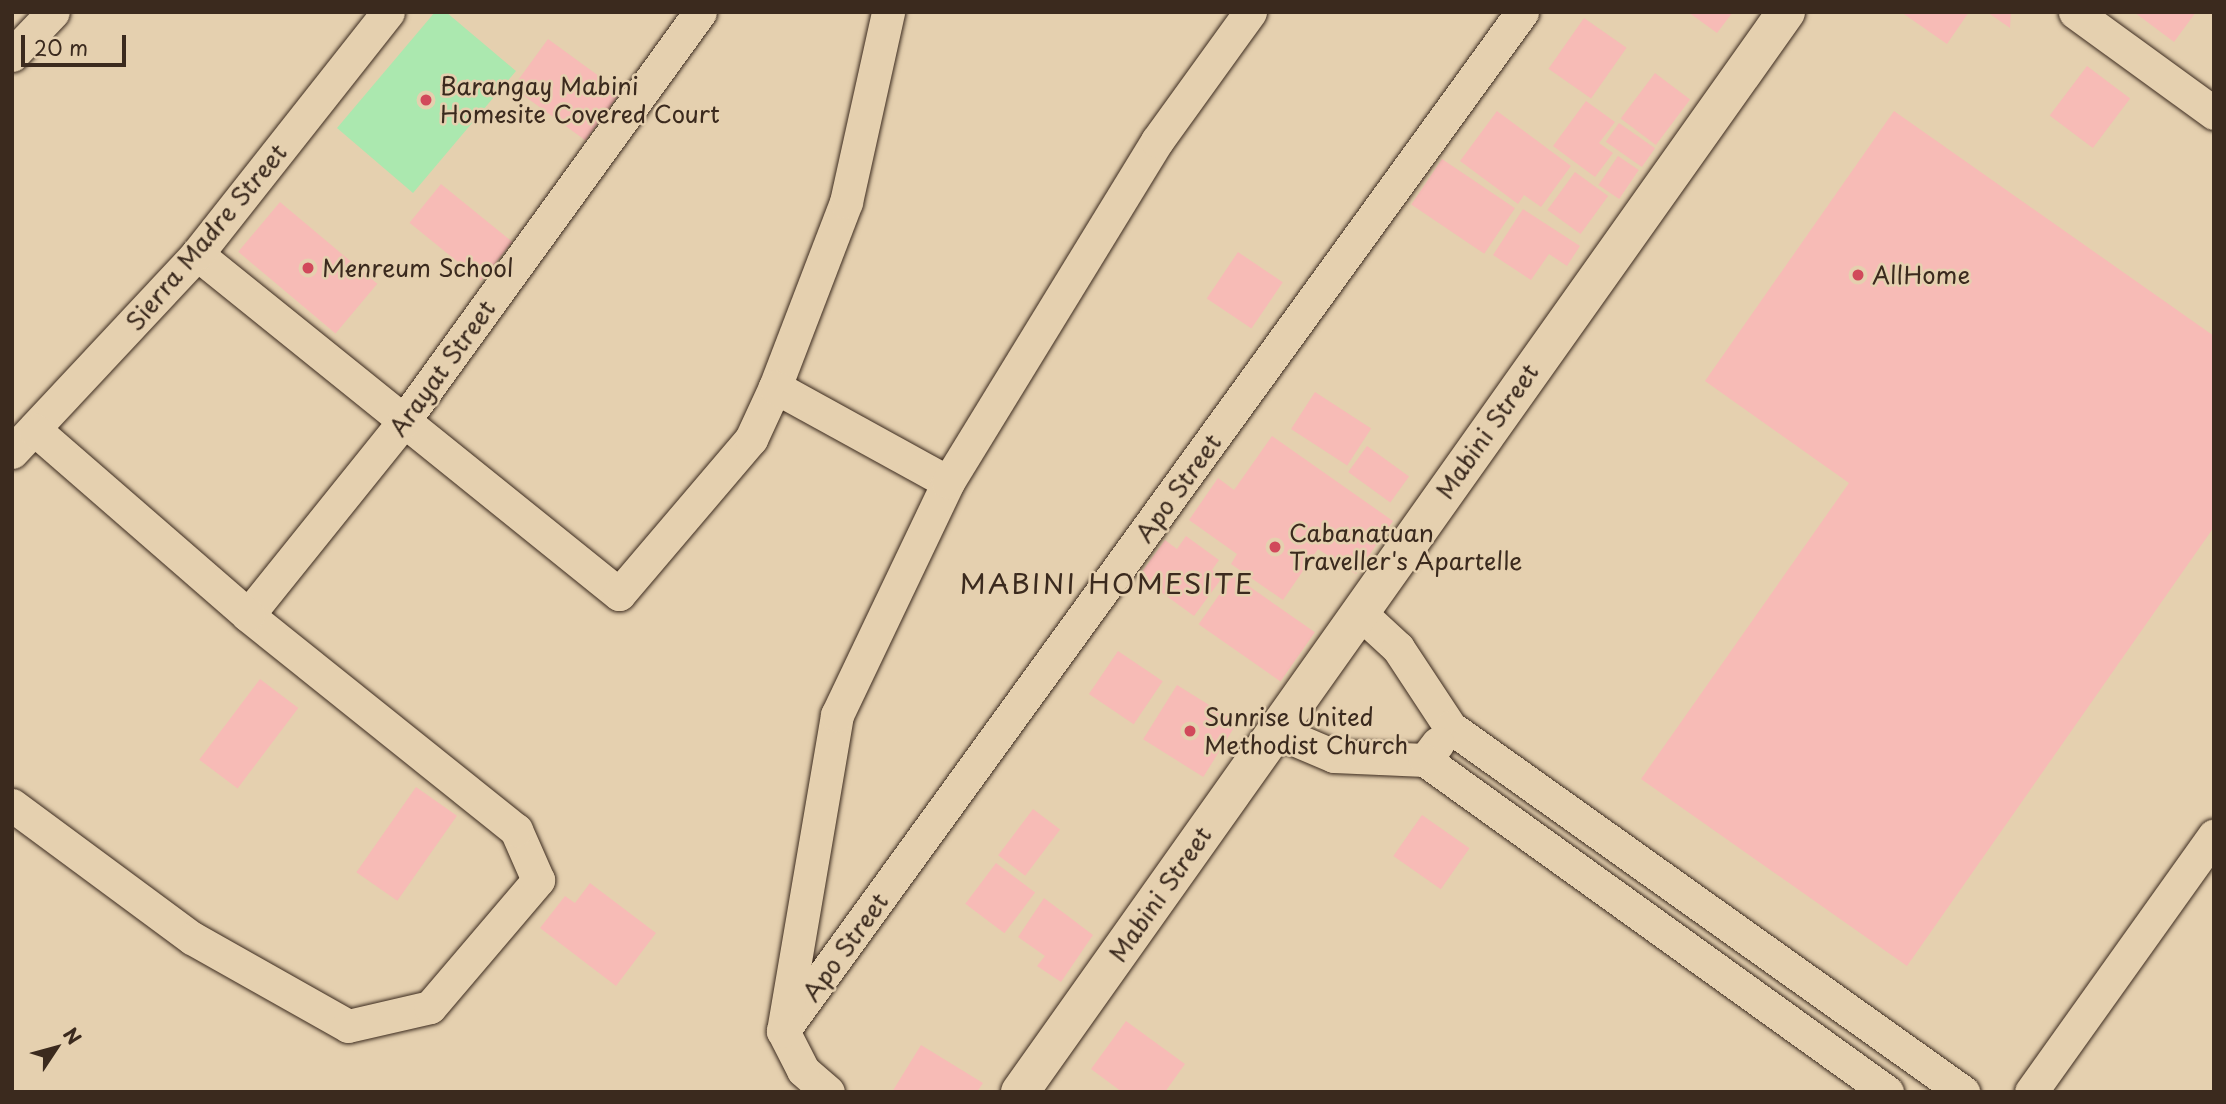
<!DOCTYPE html>
<html>
<head>
<meta charset="utf-8">
<style>
	body { margin:0 }
	#map { position:relative; width:2226px; height:1104px; overflow:hidden; background:#e5d0af; font-family:"Playpen Sans",sans-serif }
	div>[style] { position:absolute }
	.green>* { inset:0; background:#abe8af }
	.building>* { inset:0; background:#f7bbb6; transform-origin:0 0 }
	.roads { filter:drop-shadow(0 0 2px #3b2a1e) drop-shadow(0 0 2px #3b2a1e) }
	.street>* { height:33px; margin:-16.5px; padding:0 16.5px; transform-origin:16.5px; border-radius:16.5px; background:#e5d0af }
	.secondary>* { height:38px; margin:-19px; padding:0 19px; transform-origin:19px; border-radius:19px; background:#e5d0af }
	.dots>* { width:19px; height:19px; translate:-50% -50%; box-sizing:border-box; border:4px solid #e5d0af; border-radius:50% }
	span { translate:-50% -50%; white-space:nowrap; text-align:center; line-height:1.15; -webkit-text-stroke:5px #e5d0af; paint-order:stroke }
	.poi-label { font-size:24px; color:#3b2a1e }
	.left { translate:0 -50%; text-align:left }
	.street-label { font-size:24px; color:#3b2a1e }
	.quarter-label { font-size:28px; color:#3b2a1e; letter-spacing:2px }
	.frame { position:absolute; inset:0; border:14px solid #3b2a1e; pointer-events:none }
	.north { position:absolute; left:21px; top:1013px; width:70px; height:70px; -webkit-text-stroke:5px #e5d0af; paint-order:stroke; rotate:54deg; font-size:19px; font-weight:700; line-height:28px; text-align:center; color:#3b2a1e }
	.north::after { content:''; display:block; margin:auto; width:24px; height:32px; background:#3b2a1e; clip-path:polygon(50% 0,100% 100%,50% 72%,0 100%) }
	.scale { position:absolute; left:21px; top:35px; width:105px; height:32px; box-sizing:border-box; border:4px solid #3b2a1e; border-top:0; padding-left:9px; font-size:21px; line-height:24px; white-space:nowrap; color:#3b2a1e; -webkit-text-stroke:5px #e5d0af; paint-order:stroke }
</style>
</head>
<body>
<div id="map">
	<div class="green">
		<i style="clip-path:polygon(435px 12px,446px 12px,516px 71px,413px 193px,337px 128px)"></i>
	</div>
	<div class="building">
		<i style="clip-path:polygon(1688px 12px,1733px 12px,1717px 33px)"></i>
		<i style="clip-path:polygon(1901px 12px,1969px 12px,1947px 44px)"></i>
		<i style="clip-path:polygon(1987px 12px,2011px 12px,2010px 28px)"></i>
		<i style="clip-path:polygon(2134px 12px,2196px 12px,2174px 42px)"></i>
		<i style="left:1584px;top:18px;width:52px;height:62px;rotate:35deg"></i>
		<i style="left:548px;top:39px;width:90px;height:60px;rotate:36deg"></i>
		<i style="left:2087px;top:66px;width:54px;height:62px;rotate:37deg"></i>
		<i style="left:1655px;top:73px;width:44px;height:57px;rotate:37deg"></i>
		<i style="clip-path:polygon(1586px 101px,1615px 122px,1599px 143px,1613px 153px,1595px 177px,1553px 146px)"></i>
		<i style="clip-path:polygon(1497px 111px,1571px 166px,1541px 207px,1524px 195px,1518px 204px,1460px 161px)"></i>
		<i style="clip-path:polygon(1894px 111px,2214px 336px,2214px 527px,1907px 966px,1641px 779px,1849px 483px,1705px 381px)"></i>
		<i style="left:1619px;top:123px;width:44px;height:23px;rotate:35deg"></i>
		<i style="left:1618px;top:156px;width:25px;height:35px;rotate:34deg"></i>
		<i style="left:1442px;top:159px;width:88px;height:55px;rotate:34deg"></i>
		<i style="left:1575px;top:172px;width:41px;height:47px;rotate:36deg"></i>
		<i style="left:441px;top:184px;width:92px;height:50px;rotate:39deg"></i>
		<i style="left:280px;top:202px;width:127px;height:65px;rotate:40deg"></i>
		<i style="clip-path:polygon(1523px 209px,1580px 246px,1567px 266px,1549px 254px,1531px 280px,1493px 255px)"></i>
		<i style="left:1238px;top:252px;width:54px;height:56px;rotate:34deg"></i>
		<i style="left:1315px;top:392px;width:67px;height:44px;rotate:33deg"></i>
		<i style="clip-path:polygon(1272px 436px,1393px 521px,1356px 574px,1318px 549px,1283px 600px,1231px 564px,1237px 554px,1189px 520px,1218px 478px,1234px 490px)"></i>
		<i style="left:1367px;top:446px;width:52px;height:32px;rotate:36deg"></i>
		<i style="clip-path:polygon(1186px 536px,1219px 560px,1212px 570px,1222px 578px,1194px 616px,1139px 576px,1165px 540px,1177px 549px)"></i>
		<i style="left:1233px;top:575px;width:100px;height:60px;rotate:35deg"></i>
		<i style="left:1118px;top:651px;width:54px;height:52px;rotate:34deg"></i>
		<i style="left:260px;top:679px;width:48px;height:101px;rotate:37deg"></i>
		<i style="left:1177px;top:685px;width:71px;height:64px;rotate:32deg"></i>
		<i style="left:416px;top:787px;width:50px;height:104px;rotate:35deg"></i>
		<i style="left:1033px;top:809px;width:34px;height:58px;rotate:37deg"></i>
		<i style="left:1422px;top:815px;width:58px;height:50px;rotate:35deg"></i>
		<i style="left:996px;top:863px;width:49px;height:51px;rotate:37deg"></i>
		<i style="clip-path:polygon(590px 883px,656px 933px,616px 986px,540px 928px,565px 896px,575px 903px)"></i>
		<i style="clip-path:polygon(1044px 898px,1093px 935px,1061px 982px,1037px 966px,1045px 956px,1018px 937px)"></i>
		<i style="clip-path:polygon(1126px 1021px,1185px 1064px,1165px 1092px,1122px 1092px,1091px 1069px)"></i>
		<i style="clip-path:polygon(921px 1045px,983px 1083px,977px 1092px,892px 1092px)"></i>
	</div>
	<div class="roads">
		<div class="street">
			<i style="left:2075px;top:12px;width:172px;rotate:36deg"></i>
			<i style="left:12px;top:55px;width:59px;rotate:-46.4deg"></i>
			<i style="left:197px;top:254px;width:542px;rotate:38.86deg"></i>
			<i style="left:619px;top:594px;width:204px;rotate:-49.6deg"></i>
			<i style="left:751px;top:439px;width:57px;rotate:-65.2deg"></i>
			<i style="left:775px;top:387px;width:198px;rotate:-69deg"></i>
			<i style="left:846px;top:202px;width:195px;rotate:-77.5deg"></i>
			<i style="left:775px;top:387px;width:197px;rotate:28.8deg"></i>
			<i style="left:12px;top:452px;width:271px;rotate:-46.9deg"></i>
			<i style="left:197px;top:254px;width:308px;rotate:-51.7deg"></i>
			<i style="left:1359px;top:612px;width:53px;rotate:42.7deg"></i>
			<i style="left:1398px;top:648px;width:95px;rotate:56.6deg"></i>
			<i style="left:1450px;top:727px;width:630px;rotate:35.43deg"></i>
			<i style="left:248px;top:615px;width:248px;rotate:-51.2deg"></i>
			<i style="left:403px;top:422px;width:506px;rotate:-54.08deg"></i>
			<i style="left:1275px;top:731px;width:64px;rotate:23deg"></i>
			<i style="left:1334px;top:756px;width:91px;rotate:2.5deg"></i>
			<i style="left:1425px;top:760px;width:21px;rotate:-53deg"></i>
			<i style="left:1425px;top:760px;width:569px;rotate:35.7deg"></i>
			<i style="left:12px;top:805px;width:224px;rotate:36.5deg"></i>
			<i style="left:192px;top:938px;width:179px;rotate:29.4deg"></i>
			<i style="left:348px;top:1026px;width:84px;rotate:-13deg"></i>
			<i style="left:430px;top:1007px;width:167px;rotate:-49.6deg"></i>
			<i style="left:538px;top:880px;width:55px;rotate:-113.7deg"></i>
			<i style="left:516px;top:830px;width:344px;rotate:-141.3deg"></i>
			<i style="left:248px;top:615px;width:282px;rotate:-139deg"></i>
			<i style="left:783px;top:1031px;width:1259px;rotate:-54.05deg"></i>
			<i style="left:828px;top:1092px;width:33px;rotate:-139deg"></i>
			<i style="left:803px;top:1070px;width:44px;rotate:-117.1deg"></i>
			<i style="left:783px;top:1031px;width:321px;rotate:-80.3deg"></i>
			<i style="left:837px;top:715px;width:258px;rotate:-64.5deg"></i>
			<i style="left:948px;top:482px;width:400px;rotate:-58.5deg"></i>
			<i style="left:1157px;top:141px;width:159px;rotate:-54.2deg"></i>
			<i style="left:2031px;top:1092px;width:315px;rotate:-54.5deg"></i>
		</div>
		<div class="secondary">
			<i style="left:1020px;top:1092px;width:1324px;rotate:-54.65deg"></i>
		</div>
	</div>
	<div class="dots">
		<i style="left:426px;top:100px;background:#d1495b"></i>
		<i style="left:308px;top:268px;background:#d1495b"></i>
		<i style="left:1858px;top:275px;background:#d1495b"></i>
		<i style="left:1275px;top:547px;background:#d1495b"></i>
		<i style="left:1190px;top:731px;background:#d1495b"></i>
	</div>
	<div class="poi-label">
		<span class="left" style="left:440px;top:100px">Barangay Mabini<br>Homesite Covered Court</span>
		<span class="left" style="left:322px;top:268px">Menreum School</span>
		<span class="left" style="left:1872px;top:275px">AllHome</span>
		<span class="left" style="left:1289px;top:547px">Cabanatuan<br>Traveller's Apartelle</span>
		<span class="left" style="left:1204px;top:731px">Sunrise United<br>Methodist Church</span>
	</div>
	<div class="street-label">
		<span style="left:206px;top:237px;rotate:-50deg">Sierra Madre Street</span>
		<span style="left:442px;top:368px;rotate:-54deg">Arayat Street</span>
		<span style="left:1487px;top:431px;rotate:-55deg">Mabini Street</span>
		<span style="left:1178px;top:488px;rotate:-54deg">Apo Street</span>
		<span style="left:1160px;top:894px;rotate:-55deg">Mabini Street</span>
		<span style="left:845px;top:947px;rotate:-54deg">Apo Street</span>
	</div>
	<div class="quarter-label">
		<span style="left:1107px;top:583px">MABINI HOMESITE</span>
	</div>
	<div class="frame"></div>
	<div class="north">N</div>
	<div class="scale">20 m</div>
</div>
</body>
</html>
